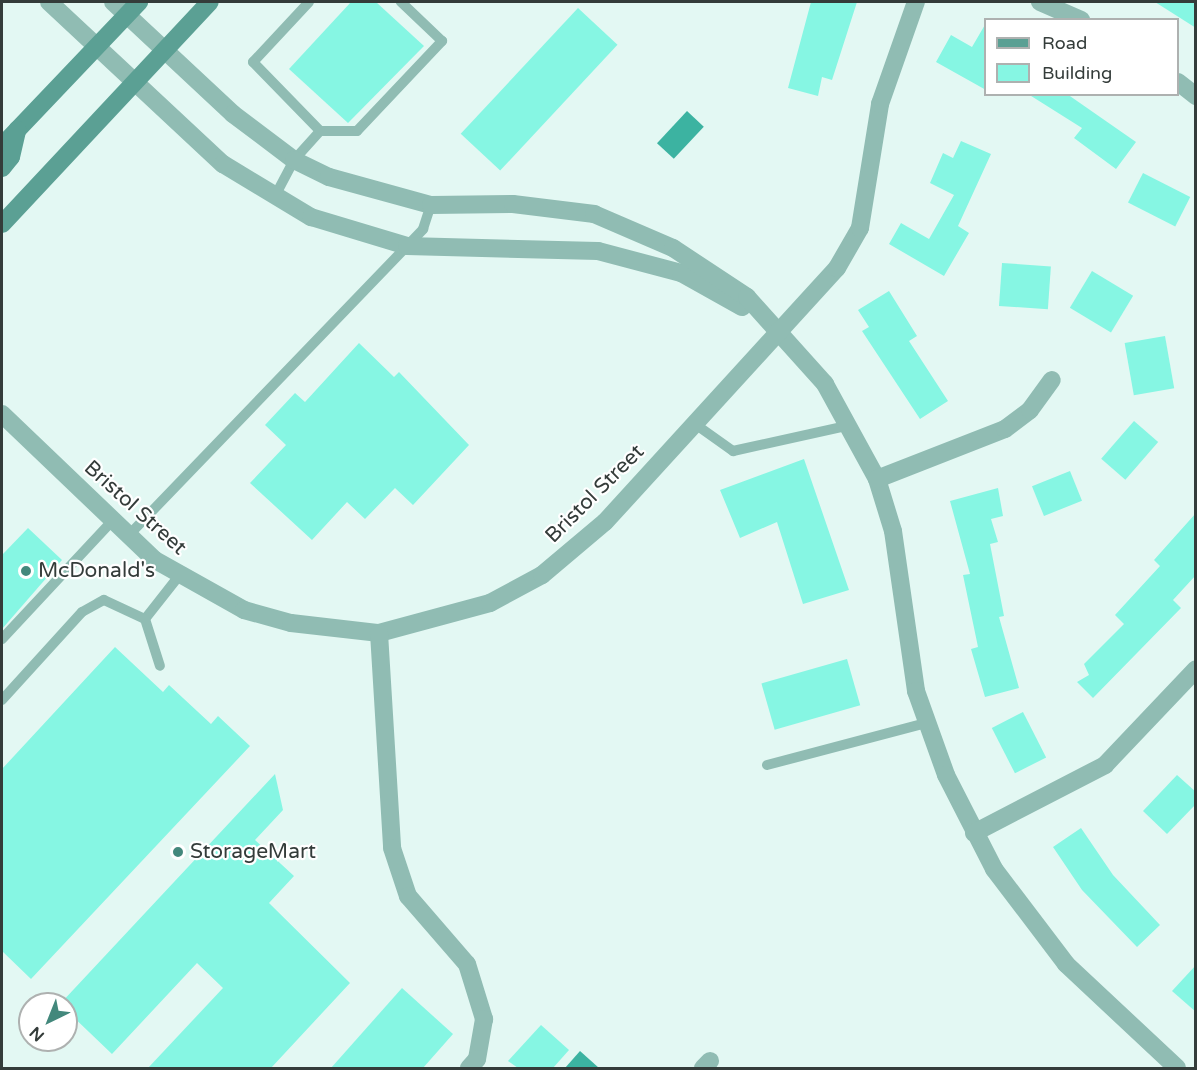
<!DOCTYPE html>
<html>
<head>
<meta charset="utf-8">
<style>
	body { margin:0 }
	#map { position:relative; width:1197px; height:1070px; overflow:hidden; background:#e3f8f3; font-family:"Varela Round",sans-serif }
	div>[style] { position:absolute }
	.water>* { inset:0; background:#3cb3a1; transform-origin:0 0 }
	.building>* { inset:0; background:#86f6e3; transform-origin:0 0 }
	.lane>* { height:10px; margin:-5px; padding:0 5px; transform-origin:5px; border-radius:5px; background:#90bcb3 }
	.street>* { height:18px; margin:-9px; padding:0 9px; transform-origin:9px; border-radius:9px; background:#90bcb3 }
	.secondary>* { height:18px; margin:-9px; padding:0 9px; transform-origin:9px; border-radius:9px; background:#5ba094 }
	.dots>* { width:16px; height:16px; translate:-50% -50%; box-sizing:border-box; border:3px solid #fff; border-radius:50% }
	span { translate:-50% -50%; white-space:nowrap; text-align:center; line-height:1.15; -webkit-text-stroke:4.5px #fff; paint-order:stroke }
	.street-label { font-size:21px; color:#343c3a }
	.poi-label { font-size:21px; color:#343c3a }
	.left { translate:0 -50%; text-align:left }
	.frame { position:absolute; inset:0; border:3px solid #343c3a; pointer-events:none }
	.legend { position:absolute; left:984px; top:18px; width:195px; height:78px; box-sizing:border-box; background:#fff; border:2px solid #aeb1b0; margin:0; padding:8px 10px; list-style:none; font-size:18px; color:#343c3a }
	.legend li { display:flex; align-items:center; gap:12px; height:30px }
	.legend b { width:30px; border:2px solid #aeb1b0 }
	.north { position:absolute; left:18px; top:992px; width:60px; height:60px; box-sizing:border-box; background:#fff; border:2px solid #aeb1b0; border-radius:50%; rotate:223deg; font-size:16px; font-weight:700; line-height:24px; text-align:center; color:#343c3a }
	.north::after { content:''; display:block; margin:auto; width:21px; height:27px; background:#43887c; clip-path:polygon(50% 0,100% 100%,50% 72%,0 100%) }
</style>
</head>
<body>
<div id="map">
	<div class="water">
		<i style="left:687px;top:111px;width:23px;height:44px;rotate:43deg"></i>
		<i style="clip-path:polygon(580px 1051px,599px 1068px,565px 1068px)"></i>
	</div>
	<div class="building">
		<i style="clip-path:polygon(351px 2px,376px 2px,424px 46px,348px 123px,289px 69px)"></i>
		<i style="clip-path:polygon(811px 2px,857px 2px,832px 80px,822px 77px,818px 96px,788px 88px)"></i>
		<i style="clip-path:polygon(1155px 2px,1196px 2px,1196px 28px)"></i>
		<i style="left:578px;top:8px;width:54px;height:172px;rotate:43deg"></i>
		<i style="clip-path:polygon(986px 23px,986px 90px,936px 62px,951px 35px,972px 47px)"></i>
		<i style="clip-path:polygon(1028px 94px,1067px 94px,1136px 142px,1116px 169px,1074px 138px,1082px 128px)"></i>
		<i style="clip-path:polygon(961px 141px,991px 154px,958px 226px,969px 233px,944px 276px,889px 244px,901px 223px,929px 239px,954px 195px,930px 183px,943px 153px,953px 158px)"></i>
		<i style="left:1143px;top:173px;width:53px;height:33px;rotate:27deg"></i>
		<i style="left:1002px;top:263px;width:49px;height:43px;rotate:4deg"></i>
		<i style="left:1092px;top:271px;width:48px;height:43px;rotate:31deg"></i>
		<i style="clip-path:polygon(889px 291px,917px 336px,909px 341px,948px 401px,920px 419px,862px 331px,869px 327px,858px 310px)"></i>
		<i style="left:1165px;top:336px;width:53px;height:41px;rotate:80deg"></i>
		<i style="clip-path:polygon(359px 343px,394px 377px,399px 372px,469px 445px,413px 505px,395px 488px,365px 519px,347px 502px,312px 540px,250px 483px,286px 445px,265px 425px,295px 393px,305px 402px)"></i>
		<i style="left:1134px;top:421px;width:32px;height:50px;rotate:41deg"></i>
		<i style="clip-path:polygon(804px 459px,849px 590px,803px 604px,777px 522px,740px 538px,720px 490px)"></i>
		<i style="left:1070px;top:471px;width:32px;height:41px;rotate:68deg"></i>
		<i style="clip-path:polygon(998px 488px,1003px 516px,991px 519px,998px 542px,990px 544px,1004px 616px,999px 617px,1019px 688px,985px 697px,971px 649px,978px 647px,963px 575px,970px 574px,950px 501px)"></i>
		<i style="clip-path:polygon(1196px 513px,1196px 575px,1173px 600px,1181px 608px,1093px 698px,1077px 682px,1089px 675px,1084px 664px,1124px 624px,1115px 615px,1160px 566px,1154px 560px)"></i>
		<i style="clip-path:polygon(28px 528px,62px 560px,2px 629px,2px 555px)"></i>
		<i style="clip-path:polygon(115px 647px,163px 692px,169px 685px,211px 724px,218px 716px,250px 746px,31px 979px,2px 951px,2px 769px)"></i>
		<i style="left:847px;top:659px;width:48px;height:89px;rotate:74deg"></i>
		<i style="left:1023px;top:712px;width:51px;height:35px;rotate:63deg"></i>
		<i style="clip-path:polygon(275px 774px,283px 810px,255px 840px,294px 876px,269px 903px,350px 983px,271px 1068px,148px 1068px,223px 988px,197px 963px,112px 1054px,66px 1010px,66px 1004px,60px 1004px)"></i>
		<i style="clip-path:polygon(1177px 775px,1196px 792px,1196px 804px,1167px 834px,1143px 811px)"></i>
		<i style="clip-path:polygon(1081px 828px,1113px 875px,1160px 925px,1137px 947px,1082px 890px,1053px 847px)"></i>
		<i style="clip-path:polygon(1196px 965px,1196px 1012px,1172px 991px)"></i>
		<i style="clip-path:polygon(402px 988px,453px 1034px,423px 1068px,331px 1068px)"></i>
		<i style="clip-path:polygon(541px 1025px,569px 1050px,553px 1068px,518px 1068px,508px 1061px)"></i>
	</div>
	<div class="lane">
		<i style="left:309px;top:2px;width:82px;rotate:133deg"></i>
		<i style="left:253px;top:62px;width:96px;rotate:45.8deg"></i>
		<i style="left:320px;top:131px;width:37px"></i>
		<i style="left:357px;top:131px;width:124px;rotate:-46.6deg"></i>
		<i style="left:442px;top:41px;width:57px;rotate:-136.4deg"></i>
		<i style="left:274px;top:198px;width:43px;rotate:-62.2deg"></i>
		<i style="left:294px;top:160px;width:39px;rotate:-48deg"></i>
		<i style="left:695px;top:424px;width:47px;rotate:35.4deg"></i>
		<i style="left:733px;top:451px;width:120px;rotate:-12.5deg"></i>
		<i style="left:128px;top:536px;width:426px;rotate:-46.1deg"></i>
		<i style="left:423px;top:229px;width:25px;rotate:-72deg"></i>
		<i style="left:145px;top:619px;width:53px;rotate:-51.8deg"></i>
		<i style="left:2px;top:639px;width:163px;rotate:-47deg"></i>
		<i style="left:2px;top:700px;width:119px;rotate:-47.7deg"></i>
		<i style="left:82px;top:612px;width:25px;rotate:-29deg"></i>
		<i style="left:104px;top:600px;width:45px;rotate:24.9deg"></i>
		<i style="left:145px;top:619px;width:49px;rotate:72.3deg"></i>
		<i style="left:767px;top:765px;width:164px;rotate:-14.8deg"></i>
	</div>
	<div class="street">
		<i style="left:49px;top:2px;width:238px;rotate:43deg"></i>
		<i style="left:223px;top:164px;width:103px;rotate:31.1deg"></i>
		<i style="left:311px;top:217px;width:100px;rotate:16.8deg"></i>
		<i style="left:407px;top:246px;width:191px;rotate:1.5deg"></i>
		<i style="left:598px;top:251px;width:86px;rotate:14.8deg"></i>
		<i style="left:681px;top:273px;width:70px;rotate:29.1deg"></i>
		<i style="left:113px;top:2px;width:164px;rotate:43deg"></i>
		<i style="left:233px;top:114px;width:76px;rotate:37deg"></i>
		<i style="left:294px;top:160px;width:39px;rotate:26deg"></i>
		<i style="left:329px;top:177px;width:106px;rotate:15.4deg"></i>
		<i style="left:431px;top:205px;width:82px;rotate:-0.7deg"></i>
		<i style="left:513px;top:204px;width:82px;rotate:7deg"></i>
		<i style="left:594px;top:214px;width:86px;rotate:23.3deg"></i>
		<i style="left:673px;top:248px;width:89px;rotate:33.5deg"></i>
		<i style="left:747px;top:297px;width:117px;rotate:48.1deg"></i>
		<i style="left:825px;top:384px;width:108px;rotate:61.3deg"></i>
		<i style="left:877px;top:479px;width:54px;rotate:72.9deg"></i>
		<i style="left:893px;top:531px;width:162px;rotate:81.8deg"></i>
		<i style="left:916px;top:691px;width:89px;rotate:70.3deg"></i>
		<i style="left:946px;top:775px;width:106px;rotate:62.9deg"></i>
		<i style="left:994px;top:869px;width:119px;rotate:52.8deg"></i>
		<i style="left:1066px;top:964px;width:152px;rotate:43.1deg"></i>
		<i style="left:1040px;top:2px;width:45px;rotate:23.7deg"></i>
		<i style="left:1178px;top:82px;width:23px;rotate:38deg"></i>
		<i style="left:2px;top:414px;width:211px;rotate:43.7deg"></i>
		<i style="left:155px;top:560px;width:102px;rotate:29.3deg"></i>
		<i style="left:244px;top:610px;width:49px;rotate:15.5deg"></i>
		<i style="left:291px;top:623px;width:89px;rotate:6.5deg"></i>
		<i style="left:379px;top:633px;width:115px;rotate:-15.1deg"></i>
		<i style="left:490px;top:603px;width:59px;rotate:-28.3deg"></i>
		<i style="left:542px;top:575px;width:82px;rotate:-40.1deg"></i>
		<i style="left:605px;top:522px;width:344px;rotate:-47.6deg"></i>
		<i style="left:837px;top:268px;width:46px;rotate:-60.1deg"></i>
		<i style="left:860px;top:228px;width:126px;rotate:-80.8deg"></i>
		<i style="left:880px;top:104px;width:108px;rotate:-70.6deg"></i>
		<i style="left:877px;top:479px;width:137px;rotate:-21.3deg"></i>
		<i style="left:1005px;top:429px;width:31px;rotate:-37deg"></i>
		<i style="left:1030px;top:410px;width:37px;rotate:-54deg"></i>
		<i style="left:379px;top:633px;width:215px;rotate:86.5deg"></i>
		<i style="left:392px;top:848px;width:51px;rotate:71.6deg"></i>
		<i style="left:408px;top:896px;width:90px;rotate:49.1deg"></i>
		<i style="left:467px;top:964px;width:58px;rotate:72.8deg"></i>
		<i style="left:484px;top:1019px;width:41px;rotate:99.9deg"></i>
		<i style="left:477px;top:1059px;width:12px;rotate:132deg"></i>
		<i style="left:974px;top:833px;width:148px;rotate:-27.4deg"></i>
		<i style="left:1105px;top:765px;width:132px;rotate:-46.5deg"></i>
		<i style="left:703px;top:1068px;width:10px;rotate:-45deg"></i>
	</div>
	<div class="secondary">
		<i style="left:2px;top:146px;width:199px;rotate:-46.4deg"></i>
		<i style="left:2px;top:168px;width:14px;rotate:-51deg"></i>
		<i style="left:11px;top:157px;width:28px;rotate:-77deg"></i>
		<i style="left:2px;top:224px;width:304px;rotate:-46.9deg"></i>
	</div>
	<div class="dots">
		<i style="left:26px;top:571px;background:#43887c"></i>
		<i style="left:178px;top:852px;background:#43887c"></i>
	</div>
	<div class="street-label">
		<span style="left:595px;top:494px;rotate:-45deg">Bristol Street</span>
		<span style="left:135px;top:508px;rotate:42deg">Bristol Street</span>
	</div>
	<div class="poi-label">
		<span class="left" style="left:38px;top:571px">McDonald's</span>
		<span class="left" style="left:190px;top:852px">StorageMart</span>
	</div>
	<div class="frame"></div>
	<ul class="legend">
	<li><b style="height:8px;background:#5ba094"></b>Road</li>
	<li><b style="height:16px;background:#86f6e3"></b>Building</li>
	</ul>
	<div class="north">N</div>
</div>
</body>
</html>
